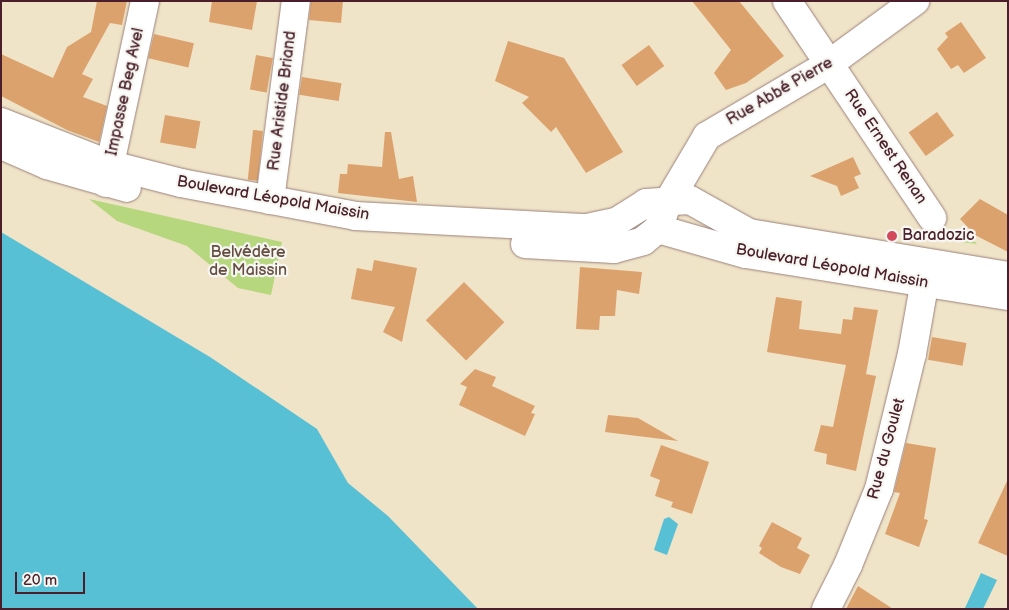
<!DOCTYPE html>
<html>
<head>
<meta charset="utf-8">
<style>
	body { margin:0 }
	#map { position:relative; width:1009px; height:610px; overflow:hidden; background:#efe3c8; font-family:"Balsamiq Sans",sans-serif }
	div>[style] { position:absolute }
	.green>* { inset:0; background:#b7d77e }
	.water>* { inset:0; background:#58c0d4 }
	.building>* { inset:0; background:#dca26d; transform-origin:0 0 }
	.roads { filter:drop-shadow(0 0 1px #9c817a) drop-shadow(0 0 1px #9c817a) }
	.minor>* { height:28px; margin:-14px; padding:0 14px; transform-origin:14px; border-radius:14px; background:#fff }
	.dots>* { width:14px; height:14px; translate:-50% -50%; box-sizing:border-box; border:2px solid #f6f6f2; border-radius:50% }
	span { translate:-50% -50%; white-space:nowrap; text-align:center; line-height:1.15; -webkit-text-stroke:4.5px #f6f6f2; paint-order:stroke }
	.street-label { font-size:16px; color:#4a1f2b }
	.poi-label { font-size:16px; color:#4a1f2b }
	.left { translate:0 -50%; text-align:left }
	.park-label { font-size:16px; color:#654d40 }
	.frame { position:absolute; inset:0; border:2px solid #4a1f2b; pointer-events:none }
	.scale { position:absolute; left:15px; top:572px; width:70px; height:22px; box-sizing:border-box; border:2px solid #4a1f2b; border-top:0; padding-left:6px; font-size:15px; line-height:18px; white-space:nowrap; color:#4a1f2b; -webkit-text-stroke:4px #f6f6f2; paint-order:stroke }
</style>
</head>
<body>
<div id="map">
	<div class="green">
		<i style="clip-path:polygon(89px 199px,282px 242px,271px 295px,238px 288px,187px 246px,117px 221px)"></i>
		<i style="clip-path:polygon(930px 233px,974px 241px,977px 244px,929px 238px)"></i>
	</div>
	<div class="water">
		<i style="clip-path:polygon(1px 232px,210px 357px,317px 429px,348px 483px,388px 516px,478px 609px,1px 609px)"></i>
		<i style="clip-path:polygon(669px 517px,678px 524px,667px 555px,654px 550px,664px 519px)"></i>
		<i style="clip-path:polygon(981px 573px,997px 580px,983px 609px,968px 609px,965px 608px)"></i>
	</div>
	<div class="building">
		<i style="clip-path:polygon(97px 1px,127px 1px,122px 25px,110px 23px,82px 74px,93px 79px,83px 97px,107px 106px,99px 142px,67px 130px,1px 96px,1px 54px,53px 78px,67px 47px,91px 32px)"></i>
		<i style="clip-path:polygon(212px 1px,257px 1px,252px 30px,209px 22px)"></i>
		<i style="clip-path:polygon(311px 1px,343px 1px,341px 23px,309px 20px)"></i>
		<i style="clip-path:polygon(692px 1px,739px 1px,784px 56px,746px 83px,726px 90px,714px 73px,731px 50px)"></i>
		<i style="clip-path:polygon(961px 22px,986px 58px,964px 73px,958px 65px,951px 69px,937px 49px,948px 37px,945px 33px)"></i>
		<i style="left:154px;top:34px;width:41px;height:25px;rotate:13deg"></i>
		<i style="clip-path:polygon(508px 41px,564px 58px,623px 152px,586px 173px,556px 127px,551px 132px,522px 103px,529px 97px,495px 81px)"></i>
		<i style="left:649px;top:45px;width:26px;height:34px;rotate:54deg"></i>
		<i style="left:256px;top:55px;width:17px;height:35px;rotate:10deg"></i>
		<i style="left:302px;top:77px;width:40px;height:18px;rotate:9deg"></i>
		<i style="left:937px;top:112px;width:29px;height:35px;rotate:54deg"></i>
		<i style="left:165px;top:115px;width:36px;height:28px;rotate:10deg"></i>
		<i style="left:253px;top:130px;width:10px;height:50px;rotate:6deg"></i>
		<i style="clip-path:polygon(385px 132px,391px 132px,399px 179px,413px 176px,417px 202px,338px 193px,340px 174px,347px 174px,348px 164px,382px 167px)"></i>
		<i style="clip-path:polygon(853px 157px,861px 174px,854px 177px,859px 188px,841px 196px,837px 186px,810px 176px)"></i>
		<i style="clip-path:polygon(980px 199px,1008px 215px,1008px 252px,975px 235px,960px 219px)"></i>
		<i style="clip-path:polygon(374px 260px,417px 268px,402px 342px,383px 332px,395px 307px,351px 299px,357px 268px,372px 271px)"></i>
		<i style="clip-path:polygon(580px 267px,642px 272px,639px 294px,617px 290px,615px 316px,600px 316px,599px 330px,576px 329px)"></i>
		<i style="left:464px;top:282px;width:57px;height:54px;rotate:45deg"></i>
		<i style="clip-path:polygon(776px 297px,802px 301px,799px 329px,841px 334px,843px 319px,852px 320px,854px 307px,878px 310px,866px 374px,876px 376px,856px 471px,826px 464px,827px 454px,814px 451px,821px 425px,833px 427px,846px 365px,767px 352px)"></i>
		<i style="left:932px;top:337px;width:35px;height:23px;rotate:10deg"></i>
		<i style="clip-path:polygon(475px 369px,496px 377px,492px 386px,535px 406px,531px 413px,535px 414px,525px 436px,459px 405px,467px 387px,460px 384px)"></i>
		<i style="clip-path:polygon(608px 415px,638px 418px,678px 441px,605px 432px)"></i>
		<i style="clip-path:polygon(906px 443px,936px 448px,924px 519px,928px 520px,919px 547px,885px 534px,900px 493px,894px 492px)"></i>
		<i style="clip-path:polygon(661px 445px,709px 462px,692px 514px,671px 507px,673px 502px,655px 496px,660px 480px,650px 476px)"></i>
		<i style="clip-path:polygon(1008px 479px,1008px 556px,978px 543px)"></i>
		<i style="clip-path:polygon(772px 522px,802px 538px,797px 548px,810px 555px,800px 574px,781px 567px,759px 553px,762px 548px,759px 546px)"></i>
		<i style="clip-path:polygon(858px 586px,893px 609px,846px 609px)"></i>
	</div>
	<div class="roads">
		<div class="minor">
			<i style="left:787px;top:1px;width:261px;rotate:56.2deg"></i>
			<i style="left:1px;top:122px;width:118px;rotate:21.4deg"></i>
			<i style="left:111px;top:165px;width:72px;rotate:14.4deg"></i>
			<i style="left:181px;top:183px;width:177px;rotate:10.7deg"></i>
			<i style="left:355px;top:216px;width:232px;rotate:3deg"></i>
			<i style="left:587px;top:228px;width:30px;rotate:-12deg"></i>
			<i style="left:616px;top:222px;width:36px;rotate:-32deg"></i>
			<i style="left:646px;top:203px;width:44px;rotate:-3.9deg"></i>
			<i style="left:690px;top:200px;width:68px;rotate:29.2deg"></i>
			<i style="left:749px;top:233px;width:263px;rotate:9.4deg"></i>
			<i style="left:1px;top:145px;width:50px;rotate:23.5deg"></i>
			<i style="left:47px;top:165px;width:83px;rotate:16deg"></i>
			<i style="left:106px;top:183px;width:186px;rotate:-77.9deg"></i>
			<i style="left:270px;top:200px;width:201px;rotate:-82.6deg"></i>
			<i style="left:658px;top:229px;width:91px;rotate:15.9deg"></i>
			<i style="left:746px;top:254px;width:265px;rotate:9.1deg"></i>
			<i style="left:525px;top:244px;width:89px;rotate:3.2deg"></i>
			<i style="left:614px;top:249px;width:30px;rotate:-15deg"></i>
			<i style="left:643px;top:241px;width:19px;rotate:-39deg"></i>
			<i style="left:658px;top:229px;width:29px;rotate:-70deg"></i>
			<i style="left:668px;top:202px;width:77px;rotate:-59.4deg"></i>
			<i style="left:707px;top:136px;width:142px;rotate:-30.5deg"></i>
			<i style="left:829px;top:64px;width:107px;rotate:-36.2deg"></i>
			<i style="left:826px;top:609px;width:49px;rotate:-63.4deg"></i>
			<i style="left:848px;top:565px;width:82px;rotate:-67.8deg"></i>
			<i style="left:879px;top:489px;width:139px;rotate:-76.3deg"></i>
			<i style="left:912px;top:354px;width:92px;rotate:-80deg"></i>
		</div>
	</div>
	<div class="dots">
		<i style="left:892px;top:236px;background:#d1495b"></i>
	</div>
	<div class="street-label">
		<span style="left:126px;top:92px;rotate:-78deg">Impasse Beg Avel</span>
		<span style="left:780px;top:92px;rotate:-30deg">Rue Abbé Pierre</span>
		<span style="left:283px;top:101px;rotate:-83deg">Rue Aristide Briand</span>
		<span style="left:885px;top:147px;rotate:56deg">Rue Ernest Renan</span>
		<span style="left:273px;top:199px;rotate:10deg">Boulevard Léopold Maissin</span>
		<span style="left:832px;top:267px;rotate:10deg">Boulevard Léopold Maissin</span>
		<span style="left:887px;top:449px;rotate:-75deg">Rue du Goulet</span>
	</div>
	<div class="poi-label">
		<span class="left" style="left:902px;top:236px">Baradozic</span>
	</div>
	<div class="park-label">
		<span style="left:248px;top:262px">Belvédère<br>de Maissin</span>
	</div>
	<div class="frame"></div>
	<div class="scale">20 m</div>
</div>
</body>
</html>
